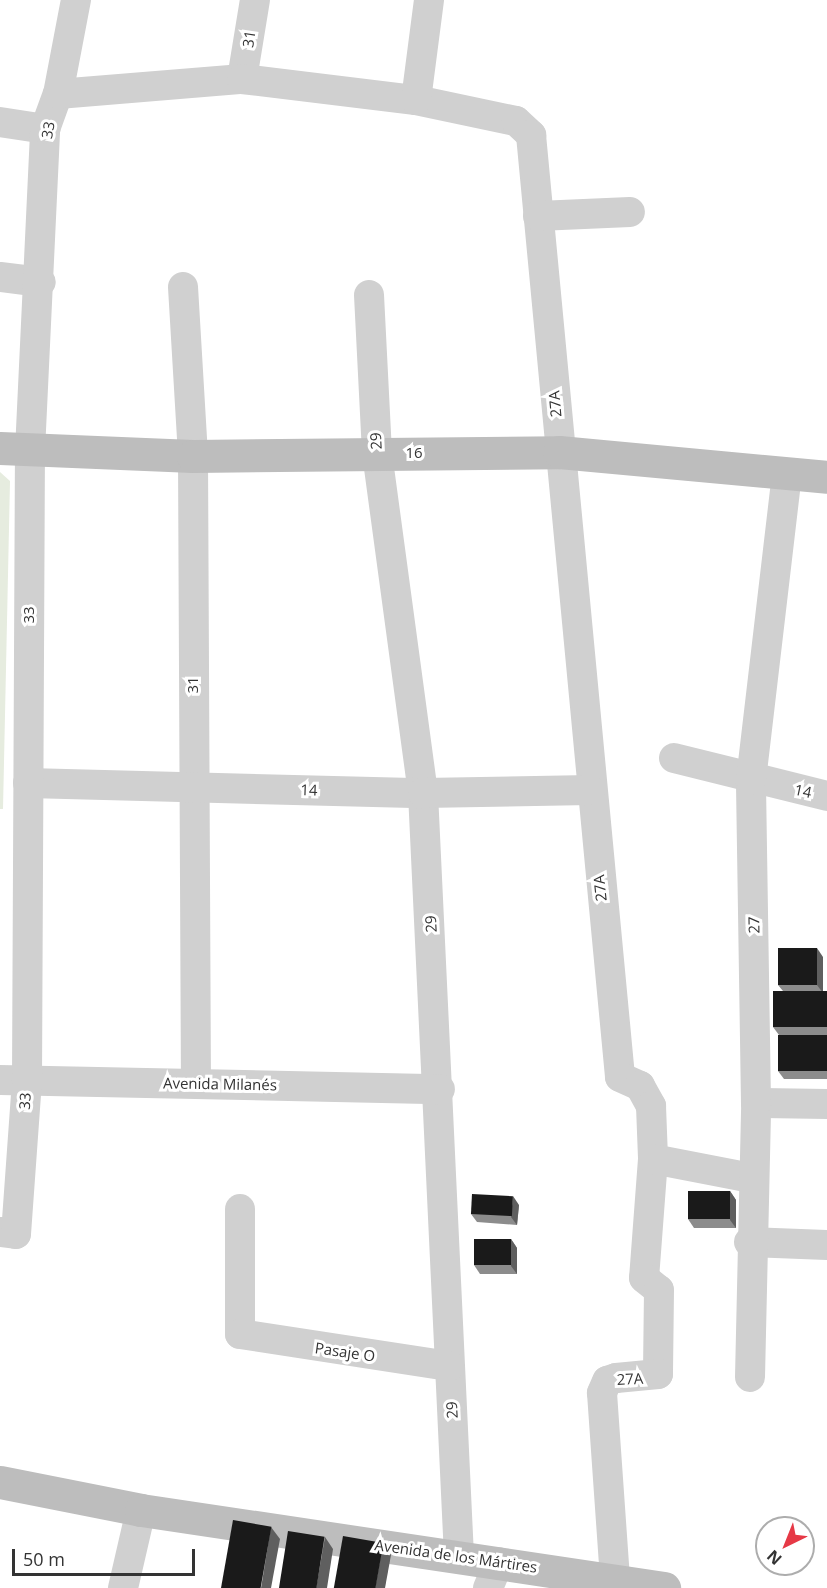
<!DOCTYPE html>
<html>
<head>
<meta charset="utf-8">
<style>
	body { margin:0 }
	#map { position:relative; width:827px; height:1588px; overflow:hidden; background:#fff; font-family:"Open Sans",sans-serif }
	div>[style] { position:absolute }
	.green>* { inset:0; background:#e6ecdf }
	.street>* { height:30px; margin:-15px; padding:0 15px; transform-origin:15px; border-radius:15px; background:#d0d0d0 }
	.secondary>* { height:33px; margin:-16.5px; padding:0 16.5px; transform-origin:16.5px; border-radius:16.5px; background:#bdbdbd }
	.wall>* { inset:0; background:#8c8c8c }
	.shaded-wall>* { inset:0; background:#5f5f5f }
	.building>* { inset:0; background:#1a1a1a; transform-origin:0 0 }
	span { translate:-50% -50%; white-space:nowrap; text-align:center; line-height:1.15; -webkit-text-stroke:6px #fff; paint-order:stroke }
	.street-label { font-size:15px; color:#333 }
	.north { position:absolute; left:755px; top:1516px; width:60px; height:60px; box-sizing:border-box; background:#fff; border:2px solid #adadad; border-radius:50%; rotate:223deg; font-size:16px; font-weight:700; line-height:24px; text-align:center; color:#333 }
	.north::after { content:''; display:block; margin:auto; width:21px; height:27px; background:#e63946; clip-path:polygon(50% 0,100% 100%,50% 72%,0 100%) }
	.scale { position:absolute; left:12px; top:1549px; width:183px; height:27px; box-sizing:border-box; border:3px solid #333; border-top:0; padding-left:8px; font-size:18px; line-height:21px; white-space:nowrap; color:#333; -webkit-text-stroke:4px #fff; paint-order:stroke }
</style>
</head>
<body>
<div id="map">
	<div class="green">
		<i style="clip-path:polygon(0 472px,10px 481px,3px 809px,0 809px)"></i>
	</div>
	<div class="street">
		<i style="left:242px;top:79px;width:80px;rotate:-80.7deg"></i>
		<i style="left:58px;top:94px;width:185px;rotate:-4.7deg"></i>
		<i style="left:242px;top:79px;width:175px;rotate:6.9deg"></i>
		<i style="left:416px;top:100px;width:102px;rotate:11.9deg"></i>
		<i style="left:516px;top:121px;width:21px;rotate:43deg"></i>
		<i style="left:531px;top:135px;width:946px;rotate:84.6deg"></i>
		<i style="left:620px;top:1077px;width:22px;rotate:24deg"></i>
		<i style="left:640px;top:1086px;width:23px;rotate:61deg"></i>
		<i style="left:651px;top:1106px;width:53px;rotate:87.8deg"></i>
		<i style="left:653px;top:1159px;width:119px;rotate:94.3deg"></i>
		<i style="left:644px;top:1278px;width:19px;rotate:39deg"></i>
		<i style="left:659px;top:1290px;width:84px;rotate:90.7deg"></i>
		<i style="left:658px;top:1374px;width:42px;rotate:174.6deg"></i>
		<i style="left:616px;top:1378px;width:9px;rotate:162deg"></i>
		<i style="left:607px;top:1381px;width:13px;rotate:113deg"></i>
		<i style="left:602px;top:1393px;width:187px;rotate:86deg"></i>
		<i style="left:416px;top:100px;width:101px;rotate:-82.6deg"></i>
		<i style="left:0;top:122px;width:46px;rotate:8.8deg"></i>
		<i style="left:538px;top:216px;width:92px;rotate:-2.5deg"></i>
		<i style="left:0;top:277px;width:41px;rotate:7deg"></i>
		<i style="left:183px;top:287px;width:169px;rotate:86.6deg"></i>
		<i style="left:193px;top:456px;width:627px;rotate:89.73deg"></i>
		<i style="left:369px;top:295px;width:158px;rotate:87.1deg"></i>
		<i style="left:377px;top:453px;width:343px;rotate:82.3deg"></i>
		<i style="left:423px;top:793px;width:764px;rotate:87.3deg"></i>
		<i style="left:674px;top:758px;width:158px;rotate:13.9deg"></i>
		<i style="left:28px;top:783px;width:395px;rotate:1.5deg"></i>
		<i style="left:423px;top:793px;width:167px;rotate:-1deg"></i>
		<i style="left:0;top:1080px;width:440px;rotate:1.2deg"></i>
		<i style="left:756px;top:1103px;width:71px;rotate:0.8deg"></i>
		<i style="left:653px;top:1159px;width:100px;rotate:11deg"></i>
		<i style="left:240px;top:1209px;width:125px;rotate:90deg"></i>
		<i style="left:240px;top:1334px;width:212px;rotate:8.7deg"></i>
		<i style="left:0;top:1232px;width:16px;rotate:7deg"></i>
		<i style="left:16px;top:1234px;width:154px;rotate:-85.9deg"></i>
		<i style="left:27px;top:1080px;width:629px;rotate:-89.73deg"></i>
		<i style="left:30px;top:451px;width:322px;rotate:-87.3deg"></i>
		<i style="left:45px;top:129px;width:37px;rotate:-70deg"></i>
		<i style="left:58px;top:94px;width:96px;rotate:-79.2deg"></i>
		<i style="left:749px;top:1242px;width:78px;rotate:2.2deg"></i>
		<i style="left:750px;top:1377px;width:274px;rotate:-88.7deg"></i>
		<i style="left:756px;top:1103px;width:323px;rotate:-90.9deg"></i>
		<i style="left:751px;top:780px;width:308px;rotate:-83.3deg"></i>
		<i style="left:123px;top:1588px;width:80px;rotate:-77deg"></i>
		<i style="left:488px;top:1588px;width:28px;rotate:-67deg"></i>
	</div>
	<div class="secondary">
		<i style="left:0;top:448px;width:193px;rotate:2.4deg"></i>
		<i style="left:193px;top:456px;width:366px;rotate:-0.6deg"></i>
		<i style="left:559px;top:452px;width:269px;rotate:5.3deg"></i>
		<i style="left:0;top:1482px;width:144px;rotate:11.2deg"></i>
		<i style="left:141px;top:1510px;width:529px;rotate:8.48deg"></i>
	</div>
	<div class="wall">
		<i style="clip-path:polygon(823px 957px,823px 991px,827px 991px,827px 1079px,784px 1079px,778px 1071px,779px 1035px,773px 1027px,783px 991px,778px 985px)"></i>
		<i style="clip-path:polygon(730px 1191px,736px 1200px,736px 1228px,694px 1228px,688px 1219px)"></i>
		<i style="clip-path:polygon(519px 1205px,517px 1225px,477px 1222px,471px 1214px)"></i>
		<i style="clip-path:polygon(511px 1239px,517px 1248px,517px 1274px,480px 1274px,474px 1265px)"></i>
	</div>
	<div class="shaded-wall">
		<i style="clip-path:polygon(817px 948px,823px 957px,823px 993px,817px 985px)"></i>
		<i style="clip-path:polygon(730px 1191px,736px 1200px,736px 1228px,730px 1220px)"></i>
		<i style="clip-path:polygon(513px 1196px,519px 1205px,517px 1225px,511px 1217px)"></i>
		<i style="clip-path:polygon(511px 1239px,517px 1248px,517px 1274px,511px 1266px)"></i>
		<i style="clip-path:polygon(271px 1527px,280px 1539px,271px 1588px,261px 1588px)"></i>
		<i style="clip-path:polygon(325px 1537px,333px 1549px,327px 1588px,316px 1588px)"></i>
		<i style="clip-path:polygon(383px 1543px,391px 1555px,385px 1588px,375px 1588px)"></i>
	</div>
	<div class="building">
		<i style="left:778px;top:948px;width:39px;height:37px"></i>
		<i style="left:773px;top:991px;width:54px;height:36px"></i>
		<i style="left:778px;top:1035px;width:49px;height:36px"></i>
		<i style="left:688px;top:1191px;width:42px;height:28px"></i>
		<i style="left:472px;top:1194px;width:41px;height:20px;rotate:3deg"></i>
		<i style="left:474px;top:1239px;width:37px;height:26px"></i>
		<i style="left:233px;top:1520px;width:39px;height:69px;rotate:10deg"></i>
		<i style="left:288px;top:1531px;width:37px;height:58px;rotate:9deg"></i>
		<i style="left:343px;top:1536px;width:41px;height:53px;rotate:10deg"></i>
	</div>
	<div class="street-label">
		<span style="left:249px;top:39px;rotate:-81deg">31</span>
		<span style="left:48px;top:130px;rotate:-79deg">33</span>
		<span style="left:555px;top:404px;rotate:-95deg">27A</span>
		<span style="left:376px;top:441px;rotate:-93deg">29</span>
		<span style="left:414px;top:453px">16</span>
		<span style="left:29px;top:615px;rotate:-90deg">33</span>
		<span style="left:193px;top:685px;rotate:-90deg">31</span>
		<span style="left:309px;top:790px;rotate:2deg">14</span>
		<span style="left:803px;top:791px;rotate:12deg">14</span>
		<span style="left:600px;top:888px;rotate:-96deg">27A</span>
		<span style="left:431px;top:924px;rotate:-93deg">29</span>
		<span style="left:754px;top:925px;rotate:-91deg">27</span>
		<span style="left:220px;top:1084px;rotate:1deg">Avenida Milanés</span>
		<span style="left:25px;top:1101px;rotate:-86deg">33</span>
		<span style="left:345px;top:1352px;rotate:8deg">Pasaje O</span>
		<span style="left:630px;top:1379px;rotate:-3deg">27A</span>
		<span style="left:452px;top:1410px;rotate:-93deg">29</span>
		<span style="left:456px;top:1556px;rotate:8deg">Avenida de los Mártires</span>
	</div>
	<div class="north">N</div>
	<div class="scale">50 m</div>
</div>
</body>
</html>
